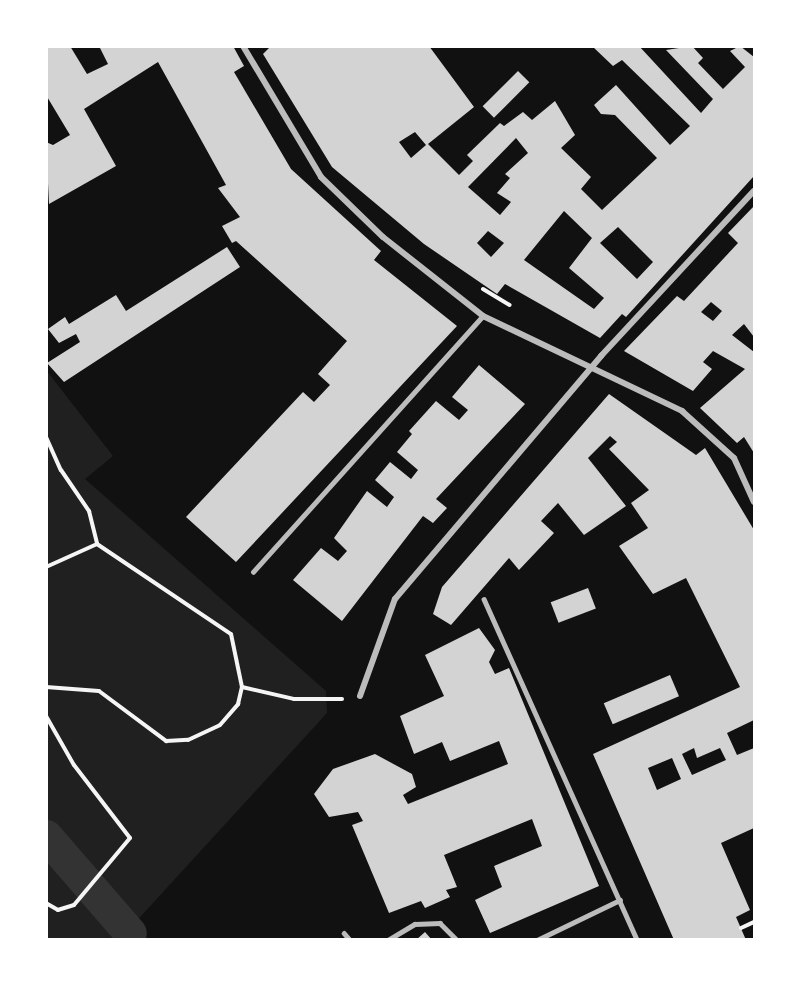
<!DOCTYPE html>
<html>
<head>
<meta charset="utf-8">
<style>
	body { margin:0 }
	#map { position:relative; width:801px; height:986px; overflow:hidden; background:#111; font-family:"PT Sans",sans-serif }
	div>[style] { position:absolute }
	.green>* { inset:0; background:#202020 }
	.canal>* { height:33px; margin:-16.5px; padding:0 16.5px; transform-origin:16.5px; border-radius:16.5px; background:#333 }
	.building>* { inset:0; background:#d3d3d3; transform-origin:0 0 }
	.path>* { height:4px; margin:-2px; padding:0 2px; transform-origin:2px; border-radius:2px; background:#f5f5f5 }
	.service>* { height:4.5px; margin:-2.25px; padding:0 2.25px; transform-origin:2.25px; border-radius:2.25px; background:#bcbcbc }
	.minor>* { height:6px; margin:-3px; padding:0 3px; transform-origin:3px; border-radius:3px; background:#bcbcbc }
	span { translate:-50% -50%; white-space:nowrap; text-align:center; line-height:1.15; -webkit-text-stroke:5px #fff; paint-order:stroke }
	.frame { position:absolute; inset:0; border:48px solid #fff; pointer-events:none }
</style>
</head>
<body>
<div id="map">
	<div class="green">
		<i style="clip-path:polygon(46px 370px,113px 456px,85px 479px,326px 691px,327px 713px,120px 939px,47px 939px)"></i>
	</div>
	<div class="canal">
		<i style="left:46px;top:836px;width:128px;rotate:49.1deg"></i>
	</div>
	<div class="building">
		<i style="clip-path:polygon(46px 46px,70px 46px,87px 74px,108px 64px,99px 46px,233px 46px,244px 66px,234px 72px,291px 169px,381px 251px,374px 260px,457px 326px,236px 562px,186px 517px,303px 392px,314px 402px,330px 385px,318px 374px,347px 341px,236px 241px,232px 243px,222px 226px,240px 217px,218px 188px,226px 185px,158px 62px,84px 109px,116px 166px,49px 204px,46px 142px,53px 145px,70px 135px,46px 95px)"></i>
		<i style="clip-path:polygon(evenodd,271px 46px,429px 46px,474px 107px,428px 144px,459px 175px,473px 161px,467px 155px,500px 123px,504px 126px,523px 112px,532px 120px,555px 101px,575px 135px,561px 148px,591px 177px,581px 189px,602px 210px,657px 158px,615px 115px,601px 114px,594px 105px,616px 85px,670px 145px,690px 126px,622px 60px,613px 66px,592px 46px,639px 46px,701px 113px,713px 99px,666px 50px,692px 46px,703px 58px,698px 63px,723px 89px,745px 67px,730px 51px,740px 46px,754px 57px,754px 176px,626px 317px,622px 314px,600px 338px,505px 284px,497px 294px,424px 244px,332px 167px,263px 54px,271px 46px,415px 132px,426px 145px,411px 158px,399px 142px,415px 132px,271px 46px,516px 138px,528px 153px,505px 174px,510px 178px,497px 193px,511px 202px,500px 215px,468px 187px,516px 138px,271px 46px,564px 211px,592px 238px,569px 268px,604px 298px,594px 309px,524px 260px,564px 211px,271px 46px,618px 227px,653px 262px,637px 279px,600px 243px,618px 227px,271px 46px,488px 231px,504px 243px,491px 257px,477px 243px,488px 231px)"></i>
		<i style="left:518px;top:71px;width:16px;height:50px;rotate:45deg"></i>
		<i style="clip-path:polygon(evenodd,754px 206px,754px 337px,744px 324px,732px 335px,754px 352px,754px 453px,744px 437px,737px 443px,700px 408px,745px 369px,713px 351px,703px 362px,712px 369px,693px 391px,624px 351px,677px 296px,684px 301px,738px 243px,728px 233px,754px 206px,711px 302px,722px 311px,713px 321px,701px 312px,711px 302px)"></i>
		<i style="clip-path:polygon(227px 247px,240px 267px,64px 382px,47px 363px,80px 342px,76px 334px,59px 343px,48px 329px,65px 317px,69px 324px,116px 295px,126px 311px)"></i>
		<i style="clip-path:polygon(479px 365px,525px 404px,436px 499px,447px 508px,433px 523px,423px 516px,342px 621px,293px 580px,321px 548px,338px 561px,347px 551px,334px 538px,367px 491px,387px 507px,394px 497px,375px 480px,390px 462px,411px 479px,418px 470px,397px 452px,412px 434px,409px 431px,436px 401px,459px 420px,468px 410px,452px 397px)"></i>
		<i style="clip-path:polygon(evenodd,609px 394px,696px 455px,705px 448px,754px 530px,754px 720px,727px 733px,737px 755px,754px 748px,754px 828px,721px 843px,750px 910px,736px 917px,746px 940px,674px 940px,593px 754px,740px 687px,686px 578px,653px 594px,619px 546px,648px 528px,631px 503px,649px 490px,609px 449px,617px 442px,610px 436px,588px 458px,626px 506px,584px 535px,558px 503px,541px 521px,554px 533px,519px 570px,509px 558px,451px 625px,433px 614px,442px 587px,609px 394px,694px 748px,697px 758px,720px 748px,726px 760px,692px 775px,682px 754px,694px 748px,609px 394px,672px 758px,681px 779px,657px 790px,648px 768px,672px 758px)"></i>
		<i style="left:588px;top:588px;width:22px;height:40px;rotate:69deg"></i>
		<i style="clip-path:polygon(479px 628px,495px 650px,489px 662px,495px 674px,509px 668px,599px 886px,490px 933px,475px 900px,502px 887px,494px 866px,542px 846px,532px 819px,444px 855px,457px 887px,446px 890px,450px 897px,425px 908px,421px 901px,389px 913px,352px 825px,363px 821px,358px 812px,329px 817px,314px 794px,333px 769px,375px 754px,412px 774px,416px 787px,403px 795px,408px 804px,508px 764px,499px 741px,450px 761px,442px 742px,414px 754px,400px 716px,444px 696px,425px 655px)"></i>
		<i style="left:670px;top:675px;width:23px;height:72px;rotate:67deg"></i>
		<i style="clip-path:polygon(425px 932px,432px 940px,416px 940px)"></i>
	</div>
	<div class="path">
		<i style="left:483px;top:289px;width:31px;rotate:31deg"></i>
		<i style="left:46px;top:437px;width:36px;rotate:66deg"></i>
		<i style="left:61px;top:470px;width:50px;rotate:55.7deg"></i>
		<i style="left:89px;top:511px;width:34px;rotate:76deg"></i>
		<i style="left:97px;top:544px;width:161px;rotate:33.9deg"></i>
		<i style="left:231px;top:634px;width:54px;rotate:78.3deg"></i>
		<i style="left:242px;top:687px;width:53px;rotate:13deg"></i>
		<i style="left:294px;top:699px;width:48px"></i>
		<i style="left:46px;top:567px;width:56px;rotate:-24.3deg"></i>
		<i style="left:46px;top:687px;width:53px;rotate:4.3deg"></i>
		<i style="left:99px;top:691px;width:84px;rotate:36.7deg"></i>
		<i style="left:166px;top:741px;width:22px;rotate:-3deg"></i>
		<i style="left:188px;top:740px;width:35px;rotate:-25deg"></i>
		<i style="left:220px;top:725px;width:28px;rotate:-49deg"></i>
		<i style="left:238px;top:704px;width:17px;rotate:-77deg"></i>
		<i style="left:46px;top:716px;width:56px;rotate:60.3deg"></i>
		<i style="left:74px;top:765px;width:92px;rotate:52.5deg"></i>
		<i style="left:130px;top:838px;width:87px;rotate:129.9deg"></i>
		<i style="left:74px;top:905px;width:17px;rotate:163deg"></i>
		<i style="left:58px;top:910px;width:14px;rotate:-150deg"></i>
		<i style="left:741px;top:928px;width:14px;rotate:-25deg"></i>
	</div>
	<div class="service">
		<i style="left:253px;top:572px;width:344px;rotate:-48.1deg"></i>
		<i style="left:484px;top:599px;width:374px;rotate:65.8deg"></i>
		<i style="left:344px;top:933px;width:9px;rotate:49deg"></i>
		<i style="left:388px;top:940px;width:31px;rotate:-31deg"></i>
		<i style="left:415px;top:924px;width:25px;rotate:-2deg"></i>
		<i style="left:440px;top:923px;width:24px;rotate:45deg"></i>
		<i style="left:537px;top:940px;width:92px;rotate:-25.7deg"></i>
	</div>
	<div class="minor">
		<i style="left:243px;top:46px;width:152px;rotate:59.2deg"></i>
		<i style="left:321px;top:177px;width:86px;rotate:44.1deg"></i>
		<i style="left:383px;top:237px;width:127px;rotate:38.3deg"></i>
		<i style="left:483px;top:316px;width:221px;rotate:25.5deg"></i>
		<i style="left:682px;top:411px;width:70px;rotate:42.1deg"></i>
		<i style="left:734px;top:458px;width:48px;rotate:65.6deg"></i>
		<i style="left:360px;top:696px;width:103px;rotate:-70.2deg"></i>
		<i style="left:395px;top:599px;width:319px;rotate:-49.7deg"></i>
		<i style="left:601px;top:356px;width:225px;rotate:-47.2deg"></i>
	</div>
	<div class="frame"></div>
</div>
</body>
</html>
